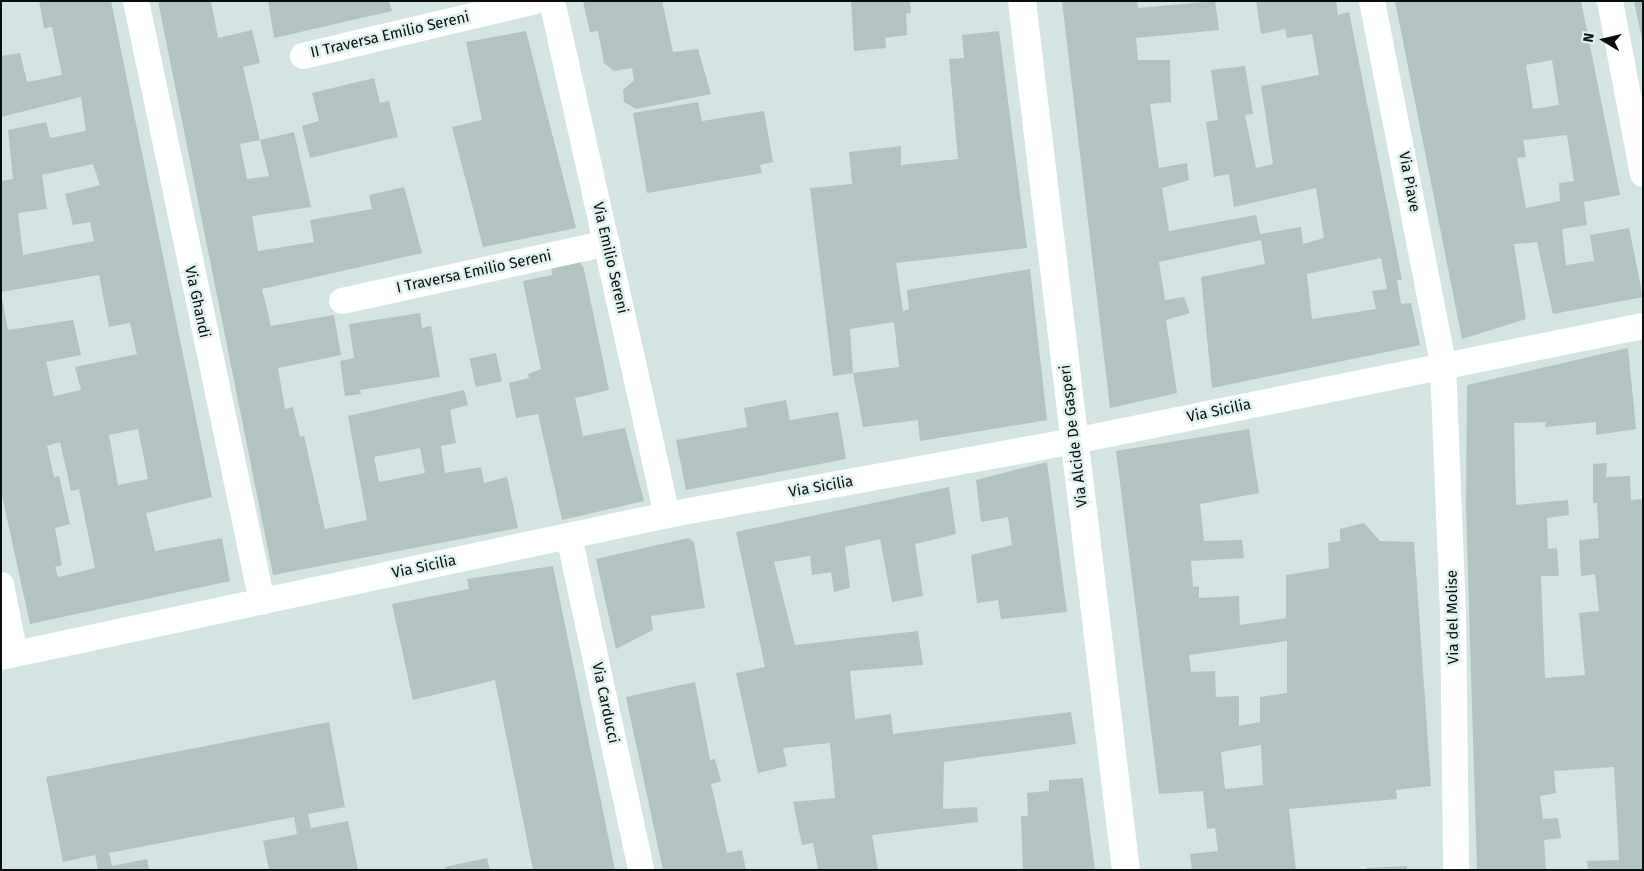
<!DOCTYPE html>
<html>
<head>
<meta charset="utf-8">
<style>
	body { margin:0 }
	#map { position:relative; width:1644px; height:871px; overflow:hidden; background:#d3e4e3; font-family:"Fira Sans",sans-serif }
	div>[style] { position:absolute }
	.building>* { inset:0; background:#b2c3c2; transform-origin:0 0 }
	.street>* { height:26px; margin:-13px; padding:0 13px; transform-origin:13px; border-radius:13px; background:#fff }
	.secondary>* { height:28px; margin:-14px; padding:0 14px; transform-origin:14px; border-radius:14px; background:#fff }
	span { translate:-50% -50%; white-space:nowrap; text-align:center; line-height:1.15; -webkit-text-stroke:5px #e0f1f0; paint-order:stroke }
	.street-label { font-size:15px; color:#080e0d }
	.frame { position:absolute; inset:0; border:2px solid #080e0d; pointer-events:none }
	.north { position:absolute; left:1579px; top:15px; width:50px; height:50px; -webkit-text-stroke:4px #e0f1f0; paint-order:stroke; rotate:279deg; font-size:14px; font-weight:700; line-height:20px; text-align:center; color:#080e0d }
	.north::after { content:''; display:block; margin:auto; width:18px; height:22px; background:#080e0d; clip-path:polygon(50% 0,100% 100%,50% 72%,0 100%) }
</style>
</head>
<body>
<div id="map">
	<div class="building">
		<i style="clip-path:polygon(evenodd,39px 1px,111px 1px,212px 497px,146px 513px,155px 551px,222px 538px,230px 581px,30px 624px,1px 491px,1px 293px,8px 330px,73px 320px,81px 355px,46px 362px,54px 396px,81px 390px,75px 367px,137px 354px,130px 323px,109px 327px,99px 275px,1px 292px,1px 181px,13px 179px,8px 130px,46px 122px,50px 138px,86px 131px,81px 97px,1px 117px,1px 56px,20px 53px,27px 82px,62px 75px,52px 27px,44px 28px,39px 1px,93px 164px,100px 185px,65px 194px,73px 225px,90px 222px,94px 241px,23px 255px,18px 213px,47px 209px,42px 175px,93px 164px,39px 1px,138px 429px,148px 479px,118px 485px,109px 435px,138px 429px,39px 1px,60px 442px,71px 491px,79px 489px,95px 568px,58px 577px,55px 567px,62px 565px,55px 528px,70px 524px,59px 476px,54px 477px,47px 446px,60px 442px)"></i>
		<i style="clip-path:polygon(evenodd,158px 1px,211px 1px,218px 38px,252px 30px,260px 63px,243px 67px,260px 140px,240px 144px,247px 179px,269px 176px,260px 140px,294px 132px,311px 207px,252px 216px,258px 251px,314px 242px,310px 220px,372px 209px,369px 195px,404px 187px,422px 253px,262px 289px,271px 326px,334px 315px,341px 355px,278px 368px,285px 409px,293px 407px,300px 437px,304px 436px,325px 529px,367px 520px,348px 416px,464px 390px,468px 405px,450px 410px,456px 443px,441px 446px,445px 473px,481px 467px,484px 483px,507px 477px,518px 528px,273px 575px,158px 1px,420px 448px,425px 473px,379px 482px,374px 457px,420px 448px)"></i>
		<i style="clip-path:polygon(268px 1px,389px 1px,392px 11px,274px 38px)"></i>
		<i style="clip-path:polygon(583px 1px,662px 1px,673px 52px,698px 49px,711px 94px,636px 109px,624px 102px,623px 90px,634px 80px,632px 68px,614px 71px,604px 63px,598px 31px,590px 32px)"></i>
		<i style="clip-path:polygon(851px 1px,910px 1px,911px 13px,906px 14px,907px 35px,885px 38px,886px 48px,854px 51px)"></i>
		<i style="clip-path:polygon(evenodd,1062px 1px,1137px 1px,1138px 8px,1215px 1px,1219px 30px,1136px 38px,1138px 60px,1170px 60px,1171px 102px,1150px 104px,1159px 168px,1187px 163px,1189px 180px,1162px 188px,1169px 231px,1256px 215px,1260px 234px,1301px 227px,1303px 244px,1324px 238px,1316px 188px,1234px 207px,1229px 174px,1214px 177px,1206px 122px,1218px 120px,1211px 70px,1245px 66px,1253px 114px,1245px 115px,1256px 168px,1273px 164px,1261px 86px,1319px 75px,1312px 34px,1287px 38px,1285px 29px,1261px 34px,1256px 1px,1336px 1px,1338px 15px,1349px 12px,1402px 280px,1397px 280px,1401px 304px,1411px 303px,1420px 345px,1212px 388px,1201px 277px,1265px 264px,1261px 240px,1159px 262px,1165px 300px,1184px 297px,1190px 313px,1166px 320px,1177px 393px,1110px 408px,1062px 1px,1381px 258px,1387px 289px,1372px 291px,1376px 309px,1312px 319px,1307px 274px,1381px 258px)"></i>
		<i style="clip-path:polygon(evenodd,1395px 1px,1581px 1px,1620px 195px,1584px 202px,1587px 225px,1562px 229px,1566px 265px,1594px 261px,1590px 235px,1629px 228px,1643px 297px,1553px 314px,1537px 242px,1514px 244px,1526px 319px,1462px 339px,1395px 1px,1552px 60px,1559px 105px,1533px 109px,1526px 65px,1552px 60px,1395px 1px,1567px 135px,1574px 181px,1559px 183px,1560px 201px,1526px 208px,1517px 158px,1526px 157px,1523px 140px,1567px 135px)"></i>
		<i style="clip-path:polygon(1634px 1px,1643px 1px,1643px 39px,1642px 39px)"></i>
		<i style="clip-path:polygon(526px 31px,576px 228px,483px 247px,452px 127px,482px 120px,466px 42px)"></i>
		<i style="clip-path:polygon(999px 31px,1027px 248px,896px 263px,903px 311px,909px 309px,907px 290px,1030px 269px,1047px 420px,920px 441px,918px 420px,863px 427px,853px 373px,899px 367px,894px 322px,850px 329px,853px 373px,833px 376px,810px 188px,852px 184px,849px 152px,901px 146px,901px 165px,958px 159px,949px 59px,964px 58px,962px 35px)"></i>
		<i style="clip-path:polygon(374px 78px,380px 103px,389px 101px,398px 137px,310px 158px,302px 126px,319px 121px,312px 93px)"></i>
		<i style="clip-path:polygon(698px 102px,702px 121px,764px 111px,773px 162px,760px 165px,762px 173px,647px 193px,633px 113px)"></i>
		<i style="clip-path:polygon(579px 261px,584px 269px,609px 390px,575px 398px,583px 436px,625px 428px,644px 501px,562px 520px,538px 414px,516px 418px,509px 383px,529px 378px,528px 374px,541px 369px,523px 281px,552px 275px,551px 266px)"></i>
		<i style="clip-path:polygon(420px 313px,422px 328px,431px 326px,440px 377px,360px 390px,361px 394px,345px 396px,340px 361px,354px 358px,349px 324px)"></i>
		<i style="clip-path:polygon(1628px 348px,1636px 429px,1596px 435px,1596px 422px,1545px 427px,1546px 422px,1514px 423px,1516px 505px,1568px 500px,1569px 515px,1547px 518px,1548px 549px,1557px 548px,1559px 576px,1541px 576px,1545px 678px,1585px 675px,1579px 613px,1599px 611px,1595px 574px,1581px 576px,1579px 540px,1599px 538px,1597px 503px,1593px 503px,1593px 464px,1607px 463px,1606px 477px,1630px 476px,1631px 500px,1643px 499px,1643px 870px,1588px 870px,1587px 861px,1619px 860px,1614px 767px,1554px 771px,1556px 793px,1540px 796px,1543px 819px,1558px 818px,1561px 838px,1544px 840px,1546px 870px,1477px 870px,1466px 507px,1467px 385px)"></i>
		<i style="left:496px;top:353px;width:29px;height:27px;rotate:78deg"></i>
		<i style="clip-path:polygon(786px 400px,790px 420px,838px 412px,846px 459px,686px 490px,676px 440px,747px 427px,744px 408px)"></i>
		<i style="clip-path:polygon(evenodd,1249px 429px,1259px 493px,1200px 504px,1204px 541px,1242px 540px,1244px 558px,1191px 561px,1193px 587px,1199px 586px,1199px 598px,1239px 596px,1240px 625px,1286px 618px,1286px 575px,1329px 568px,1328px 543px,1340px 541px,1340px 529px,1364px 523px,1380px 541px,1414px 542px,1431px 786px,1396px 790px,1397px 799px,1289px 809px,1296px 870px,1192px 870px,1190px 854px,1218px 851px,1215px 828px,1207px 829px,1203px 791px,1159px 794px,1116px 451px,1249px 429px,1287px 641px,1287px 693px,1260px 697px,1260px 722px,1239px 726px,1239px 696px,1216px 697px,1215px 671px,1191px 672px,1189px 655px,1287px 641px,1249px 429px,1261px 745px,1263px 785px,1225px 789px,1221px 752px,1261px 745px)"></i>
		<i style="clip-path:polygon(1047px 462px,1067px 612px,1001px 619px,998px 600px,977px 603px,971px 555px,1012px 545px,1008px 517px,981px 522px,976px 480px)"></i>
		<i style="clip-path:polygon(949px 487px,956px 534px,915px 544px,923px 596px,892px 602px,880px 539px,845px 547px,850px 588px,834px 592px,831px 572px,812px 575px,810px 556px,774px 562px,795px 645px,918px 631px,923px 665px,850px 671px,855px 719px,891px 714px,893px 734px,1071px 712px,1076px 744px,944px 762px,943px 809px,977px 807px,978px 822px,872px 835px,878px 870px,818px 870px,813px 843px,802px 845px,793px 802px,835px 798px,830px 743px,783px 748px,787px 766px,758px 773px,736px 673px,765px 667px,736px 532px)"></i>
		<i style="clip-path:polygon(688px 538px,694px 542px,705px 608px,651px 616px,653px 630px,616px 649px,596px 559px)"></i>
		<i style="clip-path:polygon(553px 566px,615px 870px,533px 870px,495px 680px,413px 700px,392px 604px,469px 589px,467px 579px)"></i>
		<i style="clip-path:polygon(695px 682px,710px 760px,715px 759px,721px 781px,711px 784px,727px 853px,742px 850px,746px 870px,663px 870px,626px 697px)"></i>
		<i style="clip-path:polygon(329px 722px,345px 807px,308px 814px,311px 828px,348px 821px,358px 870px,269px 870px,263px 841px,297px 834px,294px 817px,109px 853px,112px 866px,147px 859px,149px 870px,98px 870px,95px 855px,63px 862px,46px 777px)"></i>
		<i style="clip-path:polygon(1083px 778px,1095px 870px,1023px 870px,1021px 816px,1028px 816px,1027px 793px,1049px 791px,1049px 780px)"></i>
		<i style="clip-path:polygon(487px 858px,490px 870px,446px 870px,445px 867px)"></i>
		<i style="clip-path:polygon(1407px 866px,1407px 870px,1366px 870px,1366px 868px)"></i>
	</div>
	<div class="street">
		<i style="left:136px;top:1px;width:614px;rotate:78.16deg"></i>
		<i style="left:552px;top:1px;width:527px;rotate:77.39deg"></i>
		<i style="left:1372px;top:1px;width:370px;rotate:78.9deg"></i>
		<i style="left:1443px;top:364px;width:248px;rotate:87.7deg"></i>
		<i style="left:1453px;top:612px;width:258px;rotate:89.3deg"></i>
		<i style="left:1610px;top:1px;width:176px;rotate:79.2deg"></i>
		<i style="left:303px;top:56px;width:238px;rotate:-13.3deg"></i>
		<i style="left:342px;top:301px;width:271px;rotate:-12.3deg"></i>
		<i style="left:569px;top:536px;width:342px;rotate:77.8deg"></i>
		<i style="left:1px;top:585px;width:70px;rotate:78.5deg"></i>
		<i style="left:1px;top:657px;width:681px;rotate:-12.04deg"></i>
		<i style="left:667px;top:515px;width:414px;rotate:-10.3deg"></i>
		<i style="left:1074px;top:441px;width:581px;rotate:-11.43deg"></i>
	</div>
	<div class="secondary">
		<i style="left:1022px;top:1px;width:875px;rotate:83.18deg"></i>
	</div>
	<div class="street-label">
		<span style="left:390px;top:35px;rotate:-13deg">II Traversa Emilio Sereni</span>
		<span style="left:1409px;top:182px;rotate:79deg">Via Piave</span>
		<span style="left:610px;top:258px;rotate:77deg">Via Emilio Sereni</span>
		<span style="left:474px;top:272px;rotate:-12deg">I Traversa Emilio Sereni</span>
		<span style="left:197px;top:302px;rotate:78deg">Via Ghandi</span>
		<span style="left:1219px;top:411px;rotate:-12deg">Via Sicilia</span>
		<span style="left:1074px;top:436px;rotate:-97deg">Via Alcide De Gasperi</span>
		<span style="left:821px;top:487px;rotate:-10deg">Via Sicilia</span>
		<span style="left:424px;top:567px;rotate:-12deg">Via Sicilia</span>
		<span style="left:1453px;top:617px;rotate:-91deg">Via del Molise</span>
		<span style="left:605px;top:703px;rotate:78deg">Via Carducci</span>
	</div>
	<div class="frame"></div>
	<div class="north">N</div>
</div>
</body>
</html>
